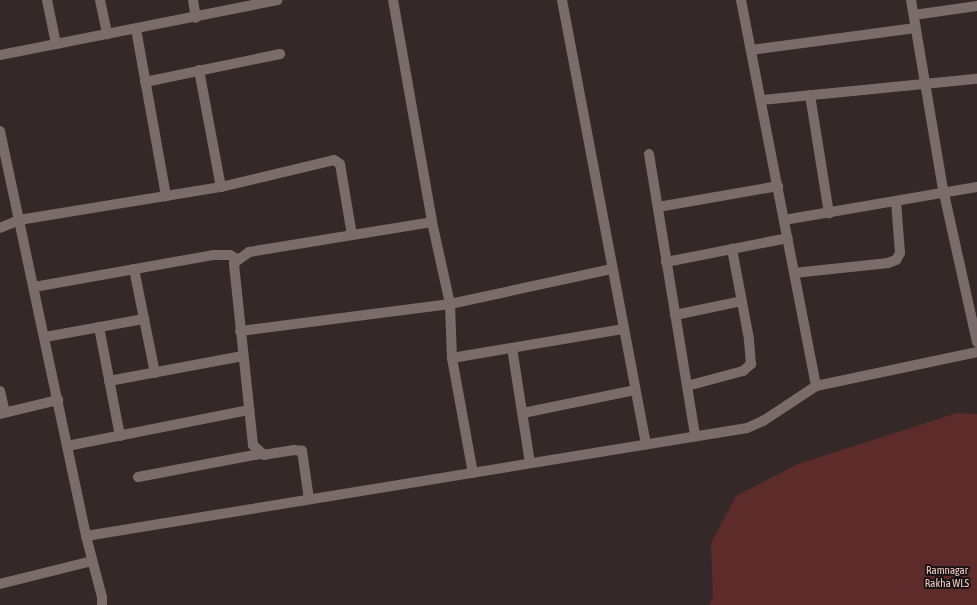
<!DOCTYPE html>
<html>
<head>
<meta charset="utf-8">
<style>
	body { margin:0 }
	#map { position:relative; width:977px; height:605px; overflow:hidden; background:#342928; font-family:"Asap Condensed",sans-serif }
	div>[style] { position:absolute }
	.green>* { inset:0; background:#5d2c2a }
	.street>* { height:10px; margin:-5px; padding:0 5px; transform-origin:5px; border-radius:5px; background:#7a6c6b }
	span { translate:-50% -50%; white-space:nowrap; text-align:center; line-height:1.15; -webkit-text-stroke:4px #181313; paint-order:stroke }
	.park-label { font-size:11px; color:#f4cac6 }
</style>
</head>
<body>
<div id="map">
	<div class="green">
		<i style="clip-path:polygon(957px 413px,977px 414px,977px 605px,709px 605px,713px 597px,711px 543px,736px 496px,798px 464px)"></i>
	</div>
	<div class="street">
		<i style="left:47px;top:0;width:45px;rotate:78.4deg"></i>
		<i style="left:100px;top:0;width:35px;rotate:78deg"></i>
		<i style="left:193px;top:0;width:18px;rotate:81deg"></i>
		<i style="left:393px;top:0;width:225px;rotate:80deg"></i>
		<i style="left:432px;top:222px;width:84px;rotate:77.6deg"></i>
		<i style="left:450px;top:304px;width:54px;rotate:87.9deg"></i>
		<i style="left:452px;top:358px;width:117px;rotate:79.7deg"></i>
		<i style="left:562px;top:0;width:452px;rotate:79.3deg"></i>
		<i style="left:741px;top:0;width:393px;rotate:79deg"></i>
		<i style="left:911px;top:0;width:192px;rotate:80.4deg"></i>
		<i style="left:943px;top:189px;width:157px;rotate:77.5deg"></i>
		<i style="left:914px;top:15px;width:64px;rotate:-8.1deg"></i>
		<i style="left:136px;top:29px;width:170px;rotate:79.8deg"></i>
		<i style="left:751px;top:50px;width:166px;rotate:-7.6deg"></i>
		<i style="left:0;top:55px;width:283px;rotate:-11.2deg"></i>
		<i style="left:199px;top:70px;width:119px;rotate:79.4deg"></i>
		<i style="left:145px;top:82px;width:138px;rotate:-11.7deg"></i>
		<i style="left:810px;top:95px;width:120px;rotate:80.9deg"></i>
		<i style="left:761px;top:100px;width:217px;rotate:-5.6deg"></i>
		<i style="left:0;top:131px;width:414px;rotate:78deg"></i>
		<i style="left:86px;top:536px;width:63px;rotate:75.3deg"></i>
		<i style="left:102px;top:597px;width:8px;rotate:90deg"></i>
		<i style="left:649px;top:154px;width:286px;rotate:80.7deg"></i>
		<i style="left:658px;top:207px;width:122px;rotate:-9.9deg"></i>
		<i style="left:784px;top:220px;width:196px;rotate:-9.7deg"></i>
		<i style="left:0;top:228px;width:21px;rotate:-23deg"></i>
		<i style="left:19px;top:220px;width:205px;rotate:-9.3deg"></i>
		<i style="left:221px;top:187px;width:116px;rotate:-13.4deg"></i>
		<i style="left:334px;top:160px;width:7px;rotate:34deg"></i>
		<i style="left:340px;top:164px;width:72px;rotate:80.4deg"></i>
		<i style="left:666px;top:262px;width:124px;rotate:-11.1deg"></i>
		<i style="left:134px;top:269px;width:106px;rotate:78.6deg"></i>
		<i style="left:794px;top:273px;width:95px;rotate:-6.1deg"></i>
		<i style="left:888px;top:263px;width:9px;rotate:-21deg"></i>
		<i style="left:896px;top:260px;width:8px;rotate:-60deg"></i>
		<i style="left:900px;top:253px;width:52px;rotate:-94.4deg"></i>
		<i style="left:34px;top:287px;width:183px;rotate:-10.1deg"></i>
		<i style="left:214px;top:255px;width:16px"></i>
		<i style="left:230px;top:255px;width:8px;rotate:30deg"></i>
		<i style="left:675px;top:315px;width:68px;rotate:-11.8deg"></i>
		<i style="left:99px;top:327px;width:111px;rotate:79.1deg"></i>
		<i style="left:240px;top:331px;width:212px;rotate:-7.3deg"></i>
		<i style="left:450px;top:304px;width:166px;rotate:-12.2deg"></i>
		<i style="left:45px;top:337px;width:101px;rotate:-10.3deg"></i>
		<i style="left:512px;top:348px;width:116px;rotate:81.1deg"></i>
		<i style="left:452px;top:358px;width:173px;rotate:-9.6deg"></i>
		<i style="left:109px;top:381px;width:136px;rotate:-10.6deg"></i>
		<i style="left:687px;top:386px;width:58px;rotate:-15deg"></i>
		<i style="left:743px;top:371px;width:11px;rotate:-41deg"></i>
		<i style="left:751px;top:364px;width:25px;rotate:-95deg"></i>
		<i style="left:749px;top:339px;width:92px;rotate:-100.7deg"></i>
		<i style="left:0;top:391px;width:22px;rotate:77deg"></i>
		<i style="left:523px;top:413px;width:114px;rotate:-11.6deg"></i>
		<i style="left:0;top:414px;width:60px;rotate:-13.6deg"></i>
		<i style="left:67px;top:446px;width:186px;rotate:-11.2deg"></i>
		<i style="left:138px;top:477px;width:124px;rotate:-10.7deg"></i>
		<i style="left:309px;top:499px;width:49px;rotate:-98.3deg"></i>
		<i style="left:302px;top:451px;width:8px;rotate:-173deg"></i>
		<i style="left:294px;top:450px;width:30px;rotate:171deg"></i>
		<i style="left:264px;top:455px;width:15px;rotate:-138deg"></i>
		<i style="left:253px;top:445px;width:183px;rotate:-96deg"></i>
		<i style="left:234px;top:263px;width:19px;rotate:-36deg"></i>
		<i style="left:249px;top:252px;width:185px;rotate:-9.3deg"></i>
		<i style="left:86px;top:536px;width:670px;rotate:-9.28deg"></i>
		<i style="left:747px;top:428px;width:17px;rotate:-24deg"></i>
		<i style="left:763px;top:421px;width:64px;rotate:-33.4deg"></i>
		<i style="left:816px;top:386px;width:165px;rotate:-11.9deg"></i>
		<i style="left:0;top:584px;width:95px;rotate:-14deg"></i>
	</div>
	<div class="park-label">
		<span style="left:947px;top:577px">Ramnagar<br>Rakha WLS</span>
	</div>
</div>
</body>
</html>
